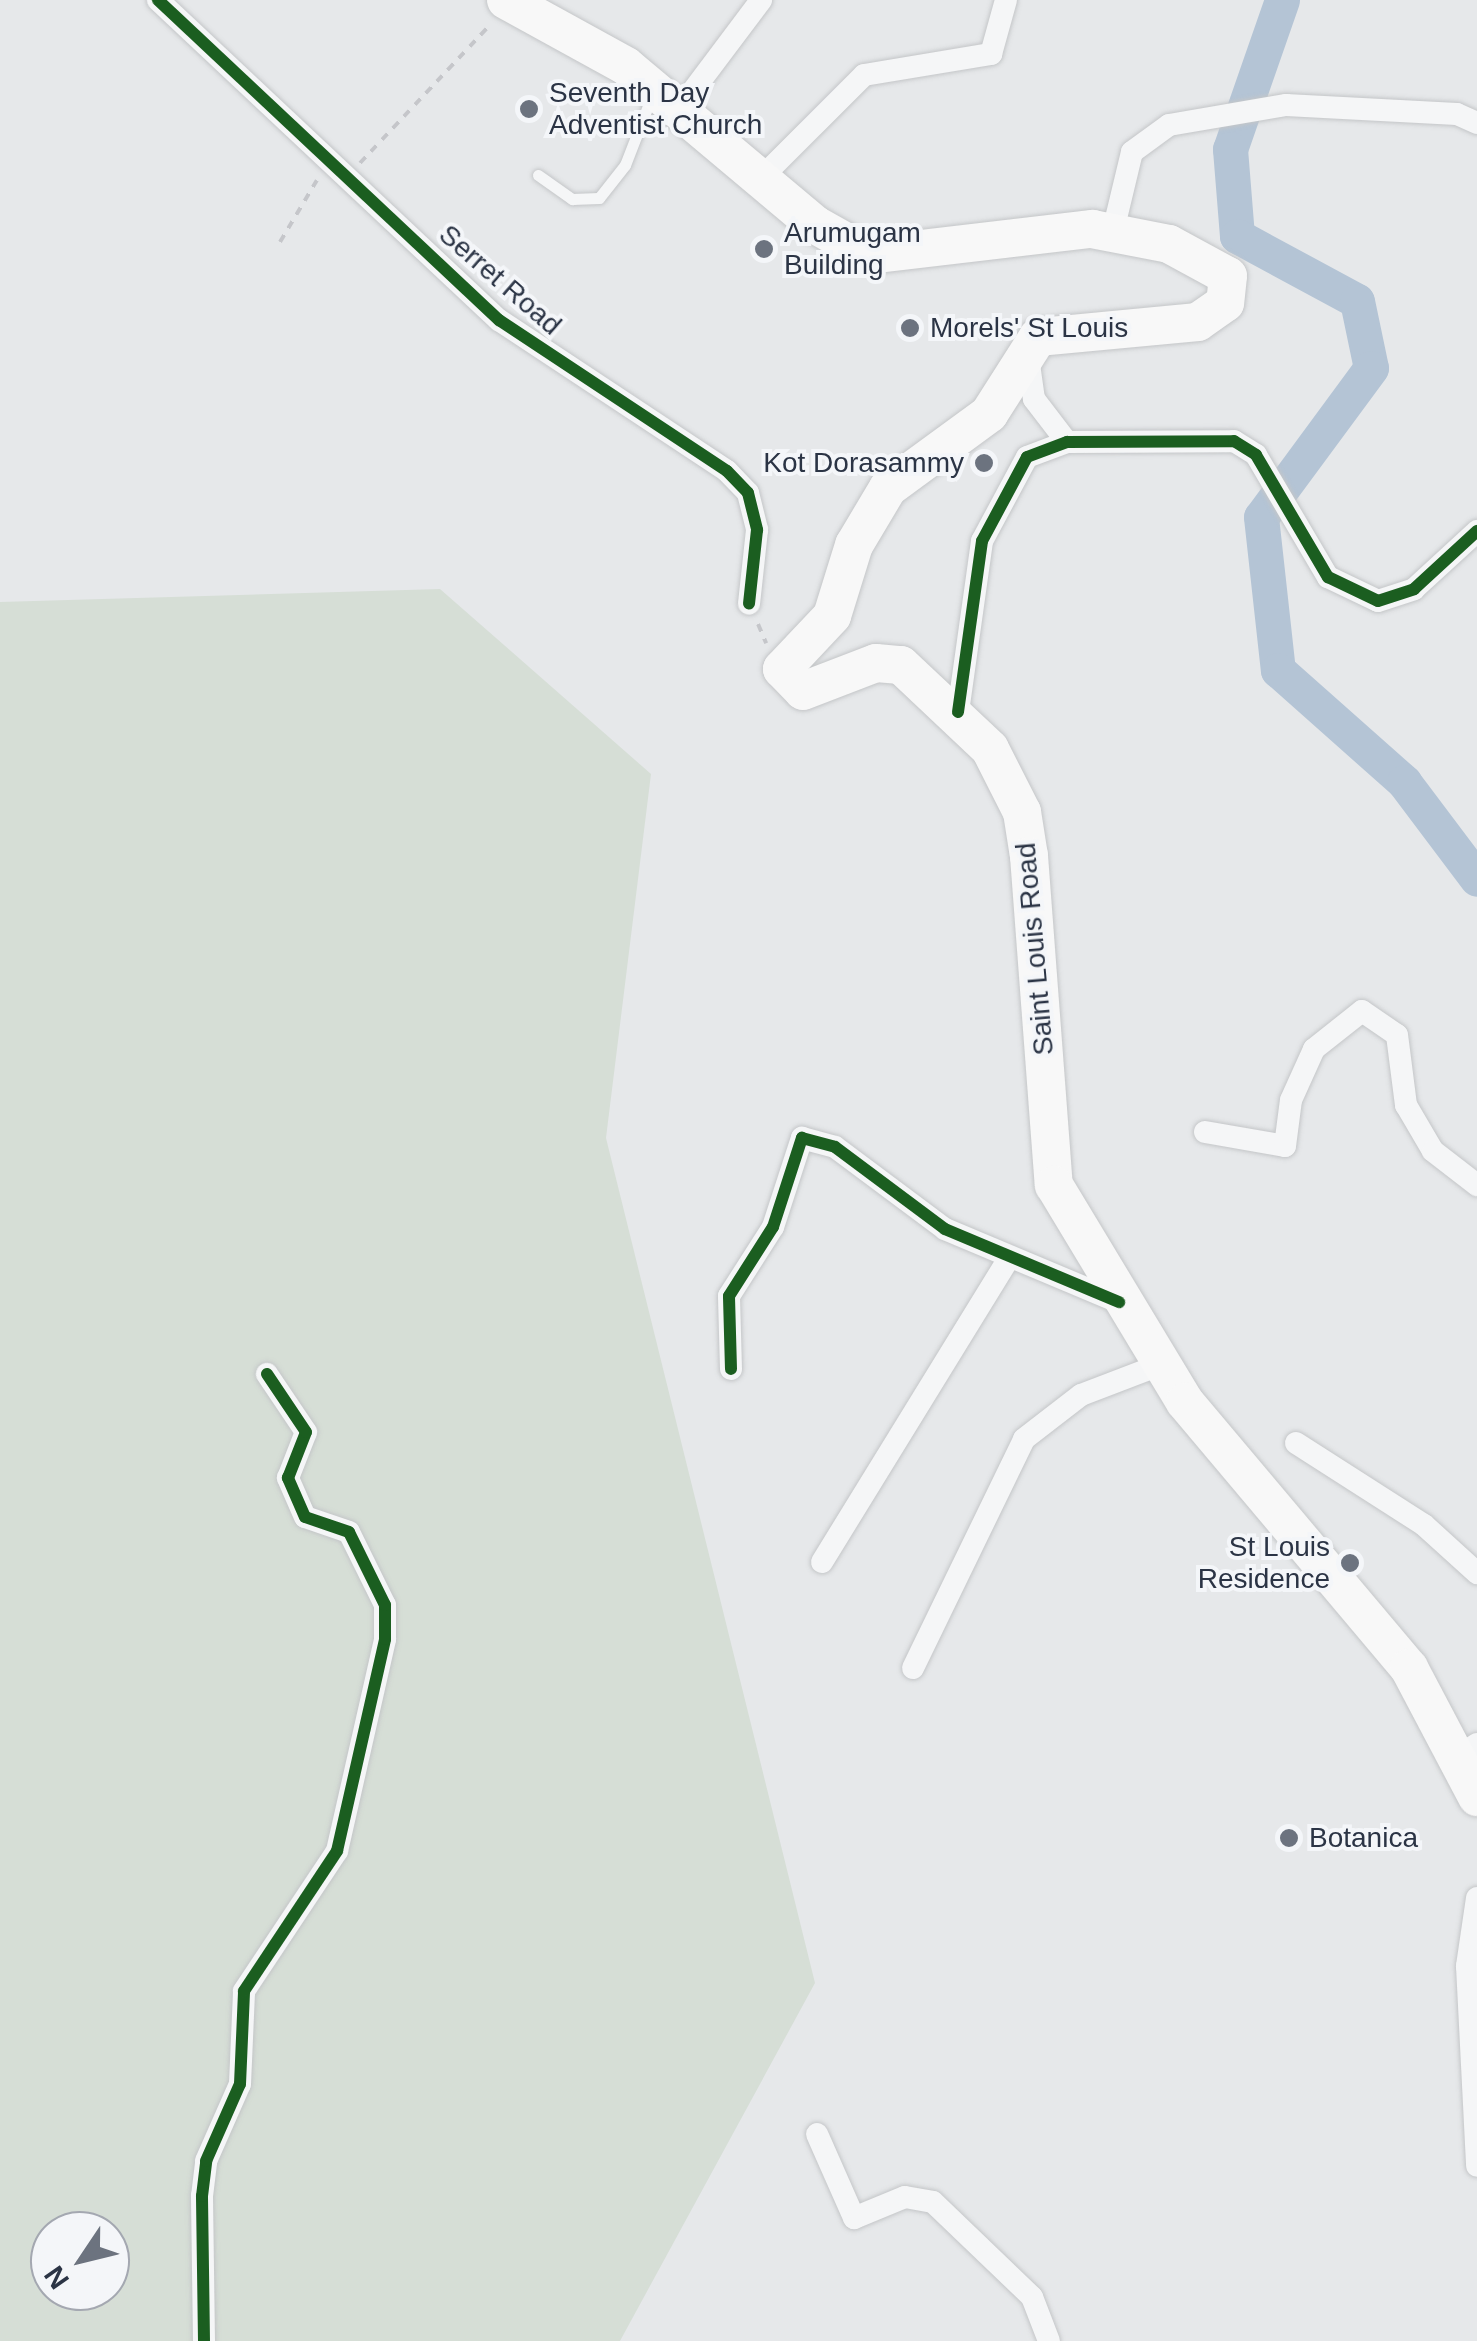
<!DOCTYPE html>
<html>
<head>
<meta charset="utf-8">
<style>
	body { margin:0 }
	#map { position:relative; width:1477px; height:2341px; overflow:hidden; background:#e6e8ea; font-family:Arial,sans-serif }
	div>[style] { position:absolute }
	.green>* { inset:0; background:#d6ded6 }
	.river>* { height:35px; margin:-17.5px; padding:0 17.5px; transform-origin:17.5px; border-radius:17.5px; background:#b4c4d5 }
	.path>* { height:4px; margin-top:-2px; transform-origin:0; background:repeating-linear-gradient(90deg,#c5c6ca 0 8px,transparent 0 16px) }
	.roads { filter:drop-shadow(0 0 2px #c4c6c8) drop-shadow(0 0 2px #c4c6c8) }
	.service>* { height:11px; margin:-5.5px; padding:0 5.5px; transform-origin:5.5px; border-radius:5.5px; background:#f5f6f7 }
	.minor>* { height:22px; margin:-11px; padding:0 11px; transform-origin:11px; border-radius:11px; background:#f5f6f7 }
	.primary>* { height:38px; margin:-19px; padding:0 19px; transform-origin:19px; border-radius:19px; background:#f8f8f8 }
	.cycleway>* { height:12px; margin:-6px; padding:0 6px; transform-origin:6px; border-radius:6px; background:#1b5e20 }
	.dots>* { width:28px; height:28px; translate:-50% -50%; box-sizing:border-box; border:5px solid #f4f6f9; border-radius:50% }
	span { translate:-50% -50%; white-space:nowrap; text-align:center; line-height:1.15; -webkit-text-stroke:8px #f4f6f9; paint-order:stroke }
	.poi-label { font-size:28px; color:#2b3445 }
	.left { translate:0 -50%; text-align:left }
	.right { translate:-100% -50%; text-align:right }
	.street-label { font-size:28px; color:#2b3445 }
	.north { position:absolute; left:30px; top:2211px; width:100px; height:100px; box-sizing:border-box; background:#f4f6f9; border:2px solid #a4a8b1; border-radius:50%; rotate:235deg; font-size:28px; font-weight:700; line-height:40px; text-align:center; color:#2b3445 }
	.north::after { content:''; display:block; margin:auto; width:35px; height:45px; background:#6c737f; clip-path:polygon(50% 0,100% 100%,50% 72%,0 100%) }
</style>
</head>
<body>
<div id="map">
	<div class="green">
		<i style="clip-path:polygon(evenodd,440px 589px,651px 774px,606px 1138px,815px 1983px,620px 2341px,0 2341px,0 602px,440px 589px,50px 2231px,110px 2231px,110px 2291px,50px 2291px,50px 2231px)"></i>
	</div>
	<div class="river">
		<i style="left:1282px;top:0;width:158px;rotate:109.2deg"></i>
		<i style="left:1230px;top:149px;width:87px;rotate:85.4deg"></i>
		<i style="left:1237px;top:236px;width:136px;rotate:28.4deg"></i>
		<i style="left:1357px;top:301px;width:68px;rotate:78.2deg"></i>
		<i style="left:1371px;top:368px;width:185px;rotate:126.4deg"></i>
		<i style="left:1261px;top:517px;width:154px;rotate:83.7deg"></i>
		<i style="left:1278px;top:670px;width:169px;rotate:41.6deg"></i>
		<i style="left:1404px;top:782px;width:121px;rotate:53deg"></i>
	</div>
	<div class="path">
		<i style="left:360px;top:163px;width:191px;rotate:-46.7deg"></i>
		<i style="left:280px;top:242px;width:72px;rotate:-59.2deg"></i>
		<i style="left:758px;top:624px;width:21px;rotate:67deg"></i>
	</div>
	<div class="roads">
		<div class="service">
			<i style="left:538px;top:175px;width:42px;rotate:35.2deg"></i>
			<i style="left:572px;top:199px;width:27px;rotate:-2deg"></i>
			<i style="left:599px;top:198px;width:42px;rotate:-51.8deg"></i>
			<i style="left:625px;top:165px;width:72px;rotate:-68.8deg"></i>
		</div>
		<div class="minor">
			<i style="left:158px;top:0;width:468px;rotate:43.2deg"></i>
			<i style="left:499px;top:320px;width:273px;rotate:33.5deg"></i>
			<i style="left:727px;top:471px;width:30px;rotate:46deg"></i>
			<i style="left:748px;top:493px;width:38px;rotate:76deg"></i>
			<i style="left:757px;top:530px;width:74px;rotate:96.2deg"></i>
			<i style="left:680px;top:108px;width:135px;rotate:-53.1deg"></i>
			<i style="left:762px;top:177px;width:144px;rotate:-45deg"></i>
			<i style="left:864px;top:75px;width:129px;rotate:-9.4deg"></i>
			<i style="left:991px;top:54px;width:56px;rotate:-74.5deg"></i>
			<i style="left:1113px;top:231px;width:81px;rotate:-76.5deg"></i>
			<i style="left:1132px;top:152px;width:46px;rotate:-36.1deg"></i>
			<i style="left:1169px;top:125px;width:119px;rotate:-9.7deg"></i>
			<i style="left:1286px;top:105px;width:171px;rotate:3deg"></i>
			<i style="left:1457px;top:114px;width:22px;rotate:24deg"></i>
			<i style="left:1028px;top:357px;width:42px;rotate:81.9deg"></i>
			<i style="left:1034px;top:399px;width:54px;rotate:52.5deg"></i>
			<i style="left:958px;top:712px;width:173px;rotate:-82deg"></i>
			<i style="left:982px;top:541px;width:95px;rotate:-61.8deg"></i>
			<i style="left:1027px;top:457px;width:43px;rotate:-20.6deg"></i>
			<i style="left:1067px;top:442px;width:167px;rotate:-0.3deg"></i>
			<i style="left:1234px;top:441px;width:26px;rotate:32deg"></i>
			<i style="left:1256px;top:455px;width:142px;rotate:59.5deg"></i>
			<i style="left:1328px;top:577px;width:55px;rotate:25.6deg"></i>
			<i style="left:1378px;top:601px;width:38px;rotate:-18deg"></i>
			<i style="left:1414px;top:589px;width:86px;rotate:-42.6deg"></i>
			<i style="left:1205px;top:1132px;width:81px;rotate:9.9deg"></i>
			<i style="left:1285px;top:1146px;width:46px;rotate:-82.6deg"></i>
			<i style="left:1291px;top:1100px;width:56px;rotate:-65.7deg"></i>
			<i style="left:1314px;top:1049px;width:61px;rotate:-38.4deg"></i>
			<i style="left:1362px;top:1011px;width:42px;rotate:34.4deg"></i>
			<i style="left:1397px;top:1035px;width:71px;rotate:82.7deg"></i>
			<i style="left:1406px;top:1105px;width:53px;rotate:59.6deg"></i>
			<i style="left:1433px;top:1151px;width:56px;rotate:37.7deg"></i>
			<i style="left:731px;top:1369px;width:73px;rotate:-91.6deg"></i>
			<i style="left:729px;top:1296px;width:82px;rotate:-57.5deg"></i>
			<i style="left:773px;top:1227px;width:94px;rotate:-72deg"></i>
			<i style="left:802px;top:1138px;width:34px;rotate:15deg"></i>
			<i style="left:835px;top:1147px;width:137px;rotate:36.7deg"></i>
			<i style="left:945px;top:1229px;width:189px;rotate:22.8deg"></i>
			<i style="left:1296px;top:1443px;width:152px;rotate:32.6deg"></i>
			<i style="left:1424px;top:1525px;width:72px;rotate:42.2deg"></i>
			<i style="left:822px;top:1562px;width:357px;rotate:-58.4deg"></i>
			<i style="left:913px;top:1668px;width:254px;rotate:-64.1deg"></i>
			<i style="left:1024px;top:1439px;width:72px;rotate:-37.7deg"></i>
			<i style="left:1081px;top:1395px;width:84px;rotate:-21deg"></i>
			<i style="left:1456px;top:1758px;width:25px;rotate:-34deg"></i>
			<i style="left:1477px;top:1898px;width:69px;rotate:98.4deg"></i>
			<i style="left:1467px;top:1966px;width:200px;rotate:87.1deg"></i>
			<i style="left:817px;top:2134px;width:92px;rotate:66.2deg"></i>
			<i style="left:854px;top:2218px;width:55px;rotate:-22.4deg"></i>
			<i style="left:905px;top:2197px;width:28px;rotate:10deg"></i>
			<i style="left:933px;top:2202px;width:137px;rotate:43.8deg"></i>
			<i style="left:1032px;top:2297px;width:47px;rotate:68.9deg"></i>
			<i style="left:204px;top:2341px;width:145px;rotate:-90.8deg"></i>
			<i style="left:202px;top:2196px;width:35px;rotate:-83deg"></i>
			<i style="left:206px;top:2161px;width:84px;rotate:-66.2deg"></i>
			<i style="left:240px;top:2084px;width:93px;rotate:-87.5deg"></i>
			<i style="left:244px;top:1991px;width:168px;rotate:-56.4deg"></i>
			<i style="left:337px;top:1851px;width:217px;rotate:-77.2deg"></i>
			<i style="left:385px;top:1639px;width:34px;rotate:-90deg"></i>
			<i style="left:385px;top:1605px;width:81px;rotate:-116.3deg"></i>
			<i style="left:349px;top:1532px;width:46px;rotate:-161.2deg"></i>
			<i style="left:305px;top:1517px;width:43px;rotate:-113.6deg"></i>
			<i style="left:288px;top:1478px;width:49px;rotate:-68.6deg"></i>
			<i style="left:306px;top:1432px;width:70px;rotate:-123.9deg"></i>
		</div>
		<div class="primary">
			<i style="left:506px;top:0;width:137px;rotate:28.8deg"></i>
			<i style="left:626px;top:66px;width:246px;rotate:40deg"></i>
			<i style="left:814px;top:224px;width:63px;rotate:29.4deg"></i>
			<i style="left:869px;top:255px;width:225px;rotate:-6.7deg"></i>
			<i style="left:1092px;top:229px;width:78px;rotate:11deg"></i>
			<i style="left:1169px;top:244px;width:67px;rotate:28.5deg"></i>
			<i style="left:1228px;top:276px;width:27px;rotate:96deg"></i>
			<i style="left:1225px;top:303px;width:33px;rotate:145deg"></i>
			<i style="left:1198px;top:322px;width:161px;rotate:174.6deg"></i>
			<i style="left:1038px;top:337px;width:91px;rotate:122.5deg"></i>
			<i style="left:989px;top:414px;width:125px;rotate:143.8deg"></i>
			<i style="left:888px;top:488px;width:66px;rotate:120.8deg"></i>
			<i style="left:854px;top:545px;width:74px;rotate:107.2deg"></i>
			<i style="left:832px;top:616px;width:73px;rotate:133.3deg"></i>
			<i style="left:782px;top:669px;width:30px;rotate:46deg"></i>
			<i style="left:803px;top:691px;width:78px;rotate:-21deg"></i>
			<i style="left:876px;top:663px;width:25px;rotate:5deg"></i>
			<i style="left:901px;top:665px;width:122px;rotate:43.3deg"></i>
			<i style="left:990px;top:749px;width:71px;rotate:63.1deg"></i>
			<i style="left:1022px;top:812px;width:45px;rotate:81deg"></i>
			<i style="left:1029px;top:856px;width:330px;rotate:85.7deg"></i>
			<i style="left:1054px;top:1185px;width:253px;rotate:58.9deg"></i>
			<i style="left:1185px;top:1402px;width:348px;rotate:49.9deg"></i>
			<i style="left:1409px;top:1668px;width:146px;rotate:62.2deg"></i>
		</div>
	</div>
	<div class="cycleway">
		<i style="left:158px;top:0;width:468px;rotate:43.2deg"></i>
		<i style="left:499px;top:320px;width:273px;rotate:33.5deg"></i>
		<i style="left:727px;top:471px;width:30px;rotate:46deg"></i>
		<i style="left:748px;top:493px;width:38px;rotate:76deg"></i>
		<i style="left:757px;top:530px;width:74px;rotate:96.2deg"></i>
		<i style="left:958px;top:712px;width:173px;rotate:-82deg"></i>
		<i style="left:982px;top:541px;width:95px;rotate:-61.8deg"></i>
		<i style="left:1027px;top:457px;width:43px;rotate:-20.6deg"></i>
		<i style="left:1067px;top:442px;width:167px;rotate:-0.3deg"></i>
		<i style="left:1234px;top:441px;width:26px;rotate:32deg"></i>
		<i style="left:1256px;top:455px;width:142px;rotate:59.5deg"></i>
		<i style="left:1328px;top:577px;width:55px;rotate:25.6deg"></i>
		<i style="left:1378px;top:601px;width:38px;rotate:-18deg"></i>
		<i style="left:1414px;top:589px;width:86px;rotate:-42.6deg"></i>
		<i style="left:731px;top:1369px;width:73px;rotate:-91.6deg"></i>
		<i style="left:729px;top:1296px;width:82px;rotate:-57.5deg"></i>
		<i style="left:773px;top:1227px;width:94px;rotate:-72deg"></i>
		<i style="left:802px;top:1138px;width:34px;rotate:15deg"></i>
		<i style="left:835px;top:1147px;width:137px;rotate:36.7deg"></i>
		<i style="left:945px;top:1229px;width:189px;rotate:22.8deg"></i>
		<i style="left:204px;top:2341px;width:145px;rotate:-90.8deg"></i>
		<i style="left:202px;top:2196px;width:35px;rotate:-83deg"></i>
		<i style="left:206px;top:2161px;width:84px;rotate:-66.2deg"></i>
		<i style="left:240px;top:2084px;width:93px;rotate:-87.5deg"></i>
		<i style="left:244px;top:1991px;width:168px;rotate:-56.4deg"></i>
		<i style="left:337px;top:1851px;width:217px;rotate:-77.2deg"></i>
		<i style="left:385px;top:1639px;width:34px;rotate:-90deg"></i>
		<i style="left:385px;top:1605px;width:81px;rotate:-116.3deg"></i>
		<i style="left:349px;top:1532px;width:46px;rotate:-161.2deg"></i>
		<i style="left:305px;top:1517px;width:43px;rotate:-113.6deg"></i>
		<i style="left:288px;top:1478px;width:49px;rotate:-68.6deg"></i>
		<i style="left:306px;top:1432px;width:70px;rotate:-123.9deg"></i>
	</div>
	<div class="dots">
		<i style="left:529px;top:109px;background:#6c737f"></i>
		<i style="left:764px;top:249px;background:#6c737f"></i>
		<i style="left:910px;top:328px;background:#6c737f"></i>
		<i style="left:984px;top:463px;background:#6c737f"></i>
		<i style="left:1350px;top:1563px;background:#6c737f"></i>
		<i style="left:1289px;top:1838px;background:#6c737f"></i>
	</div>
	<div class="poi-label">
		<span class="left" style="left:549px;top:109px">Seventh Day<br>Adventist Church</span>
		<span class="left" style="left:784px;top:249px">Arumugam<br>Building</span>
		<span class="left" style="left:930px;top:328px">Morels' St Louis</span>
		<span class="right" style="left:964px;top:463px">Kot Dorasammy</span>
		<span class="right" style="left:1330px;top:1563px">St Louis<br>Residence</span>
		<span class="left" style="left:1309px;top:1838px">Botanica</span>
	</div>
	<div class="street-label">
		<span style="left:500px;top:280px;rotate:41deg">Serret Road</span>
		<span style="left:1035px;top:949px;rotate:-95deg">Saint Louis Road</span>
	</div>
	<div class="north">N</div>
</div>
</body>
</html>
